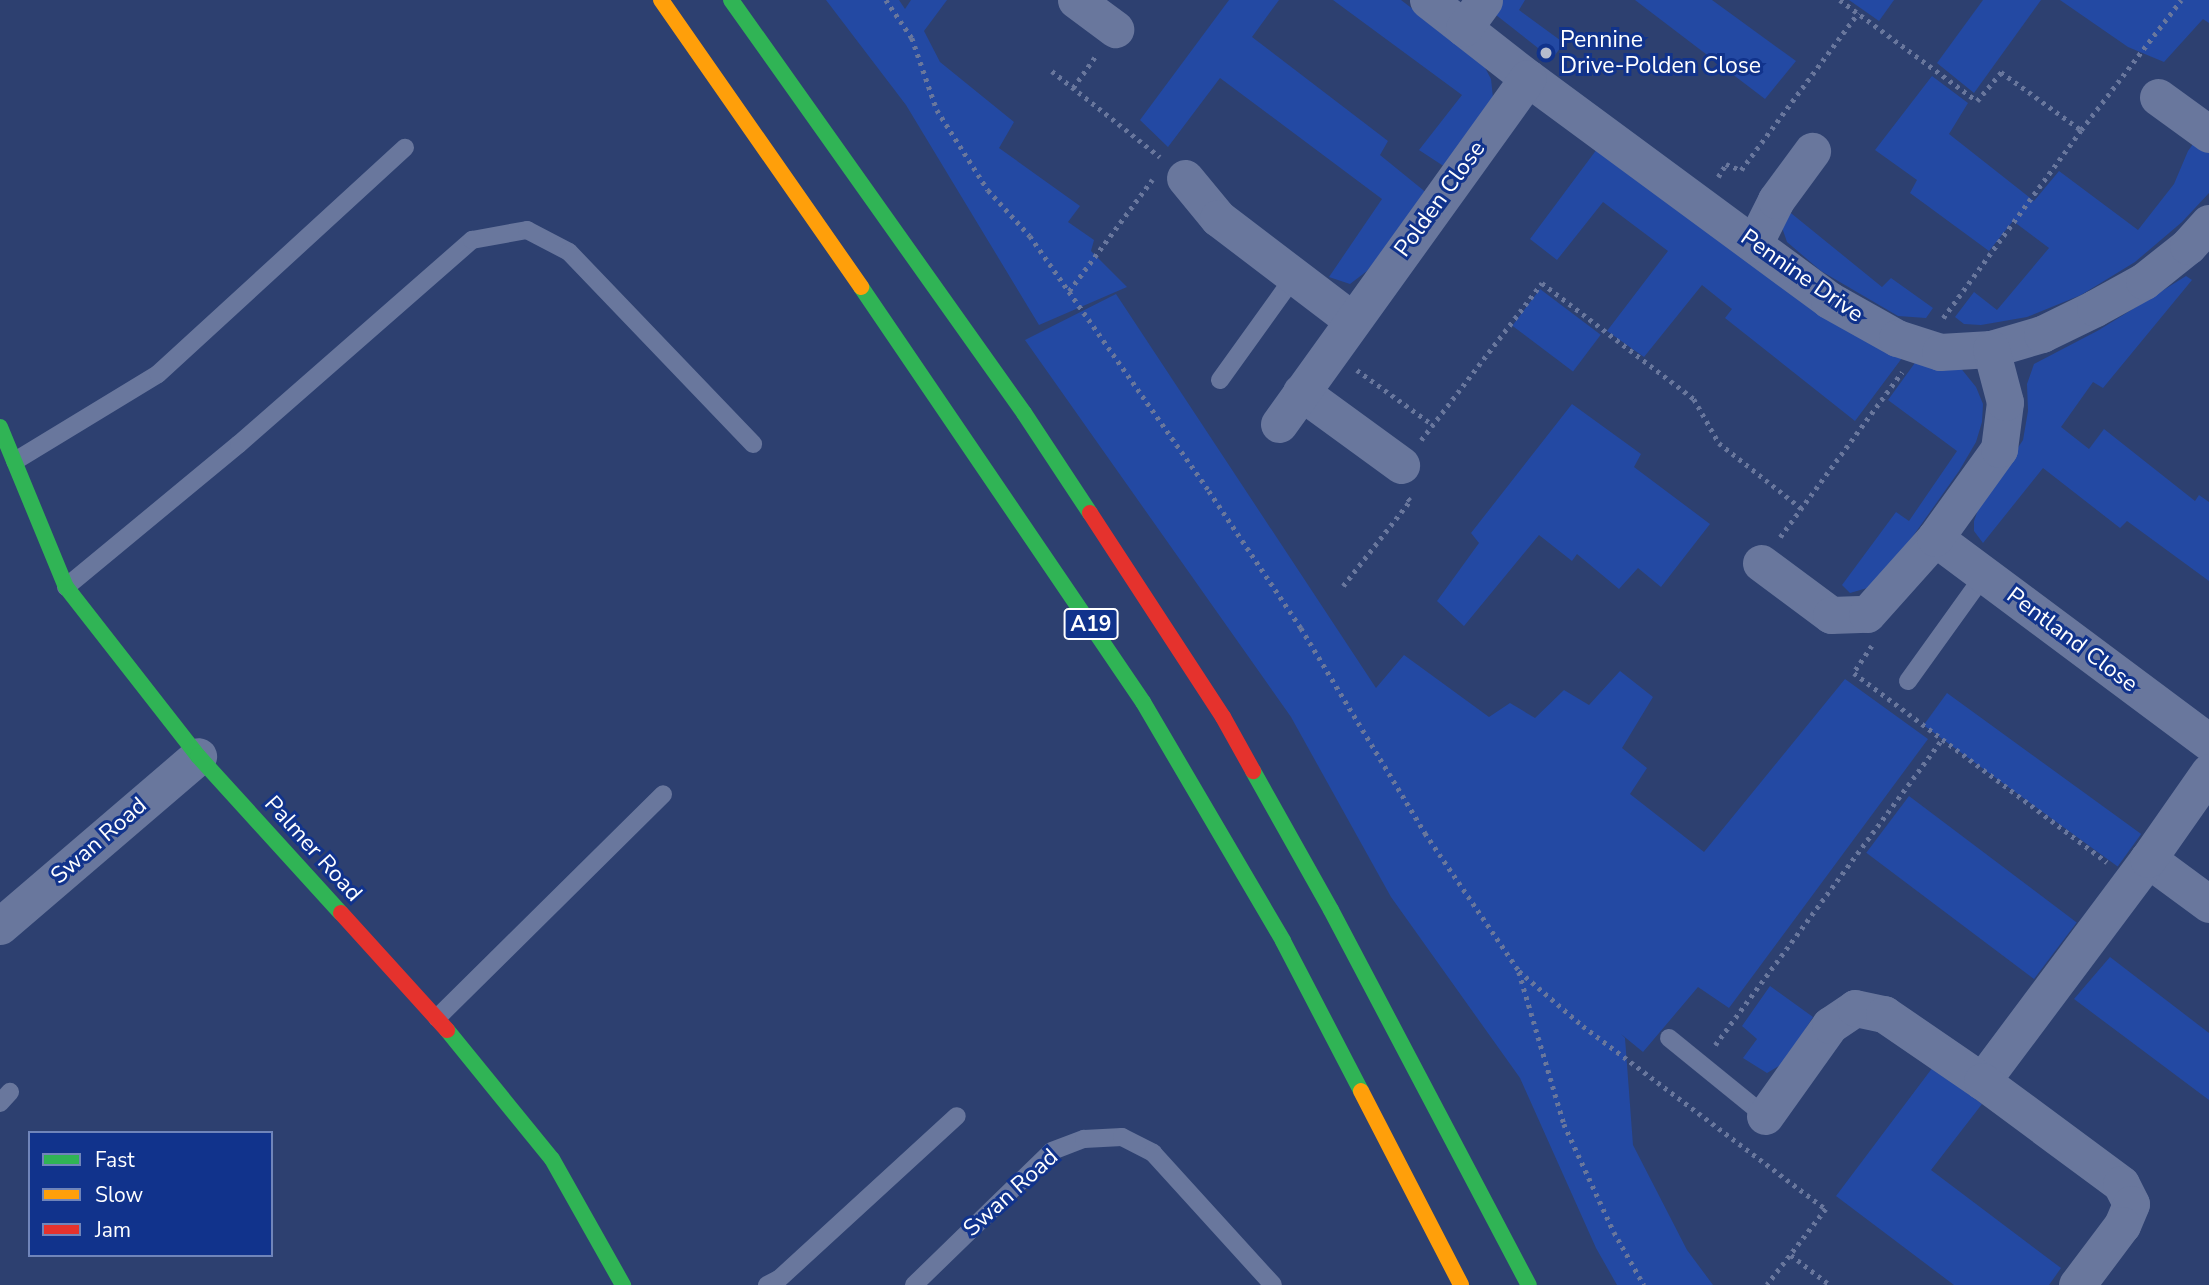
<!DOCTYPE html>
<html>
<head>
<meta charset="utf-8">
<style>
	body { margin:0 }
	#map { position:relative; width:2209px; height:1285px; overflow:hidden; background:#2d4070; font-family:"Nunito Sans",sans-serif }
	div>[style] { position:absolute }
	.green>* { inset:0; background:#2349a3; transform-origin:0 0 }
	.path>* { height:4.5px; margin-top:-2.25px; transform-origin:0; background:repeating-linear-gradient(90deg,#69779d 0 3.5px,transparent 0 8.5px) }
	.lane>* { height:18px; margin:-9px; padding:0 9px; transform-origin:9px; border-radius:9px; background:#69779d }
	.street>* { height:37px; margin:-18.5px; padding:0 18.5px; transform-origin:18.5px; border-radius:18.5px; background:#69779d }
	.fast>* { height:16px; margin:-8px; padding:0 8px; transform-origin:8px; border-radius:8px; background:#30b455 }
	.slow>* { height:16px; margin:-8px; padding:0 8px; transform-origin:8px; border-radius:8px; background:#ff9f0a }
	.jam>* { height:16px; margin:-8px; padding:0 8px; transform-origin:8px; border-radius:8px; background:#e5322d }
	.dots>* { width:19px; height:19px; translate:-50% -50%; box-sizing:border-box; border:4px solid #11338c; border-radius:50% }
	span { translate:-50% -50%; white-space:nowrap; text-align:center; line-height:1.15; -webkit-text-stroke:6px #11338c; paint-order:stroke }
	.shield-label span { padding:2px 5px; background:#11338c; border:2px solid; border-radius:5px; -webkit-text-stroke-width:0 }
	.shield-label { font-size:21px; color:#fff; font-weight:700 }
	.poi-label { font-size:23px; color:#fff }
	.left { translate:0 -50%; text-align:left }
	.street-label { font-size:23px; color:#fff }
	.legend { position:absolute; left:28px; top:1131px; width:245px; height:126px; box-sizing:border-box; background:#11338c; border:2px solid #7085ba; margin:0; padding:9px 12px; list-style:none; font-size:21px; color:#fff }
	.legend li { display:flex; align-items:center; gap:14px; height:35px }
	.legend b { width:35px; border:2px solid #7085ba }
</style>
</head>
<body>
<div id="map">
	<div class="green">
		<i style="clip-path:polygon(826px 0,899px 0,905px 9px,911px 0,947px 0,924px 31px,940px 62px,1014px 122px,999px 148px,1080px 206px,1068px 222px,1094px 240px,1091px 251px,1127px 287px,1039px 325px,906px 105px)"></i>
		<i style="clip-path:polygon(1229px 0,1279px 0,1252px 37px,1388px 141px,1380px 155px,1428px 194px,1367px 271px,1350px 284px,1329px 277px,1382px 199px,1220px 78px,1168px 147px,1140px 120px)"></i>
		<i style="clip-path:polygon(1333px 0,1401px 0,1482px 62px,1491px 79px,1493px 98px,1445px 167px,1419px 150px,1462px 95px)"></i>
		<i style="clip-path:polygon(1494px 0,1525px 0,1519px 10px,1564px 43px,1552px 59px,1491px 11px)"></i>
		<i style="clip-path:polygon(1635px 0,1712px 0,1796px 61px,1765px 99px)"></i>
		<i style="clip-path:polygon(1849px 0,1894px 0,1879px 21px)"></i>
		<i style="clip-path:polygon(1983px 0,2041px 0,1974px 93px,1937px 63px)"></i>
		<i style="clip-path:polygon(2060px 0,2209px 0,2209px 23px,2203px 19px,2164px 62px,2128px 47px)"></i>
		<i style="clip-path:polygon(1932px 76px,1968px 103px,1949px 134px,2034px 201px,2059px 171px,2138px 230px,2174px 184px,2188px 151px,2198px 137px,2209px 144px,2209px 193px,2182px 222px,2135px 262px,2081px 295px,2027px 317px,1981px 325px,1964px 324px,1955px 317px,1974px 292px,1997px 310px,2049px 248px,2013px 221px,1989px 251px,1910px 193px,1917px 180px,1875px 150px)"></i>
		<i style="clip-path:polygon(1597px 149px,1905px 354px,1855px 421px,1725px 318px,1732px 309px,1702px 285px,1644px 357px,1607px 331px,1668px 251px,1603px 202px,1557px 260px,1530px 239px)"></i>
		<i style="clip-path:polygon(1781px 205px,1882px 287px,1891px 278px,1933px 308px,1926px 318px,1898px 316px,1821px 271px,1787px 242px,1778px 216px)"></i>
		<i style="clip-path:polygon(2186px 276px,2192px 280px,2103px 388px,2093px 382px,2061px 427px,2089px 449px,2104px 429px,2195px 501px,2199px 495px,2209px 502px,2209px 581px,2127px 521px,2120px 528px,2043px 468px,1983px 543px,1974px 531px,1974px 521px,1979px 507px,2023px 440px,2028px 411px,2027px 384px,2034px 364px,2099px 330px)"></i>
		<i style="left:1540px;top:289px;width:76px;height:46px;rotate:37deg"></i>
		<i style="clip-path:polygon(1116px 294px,1376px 688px,1404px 655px,1489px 717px,1510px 703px,1535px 718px,1564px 690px,1589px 705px,1620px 671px,1653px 697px,1622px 748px,1647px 768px,1630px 794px,1704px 852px,1845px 679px,1928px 739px,1729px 1008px,1698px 987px,1643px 1052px,1621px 1034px,1625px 1038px,1633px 1145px,1687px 1250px,1713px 1285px,1617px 1285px,1596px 1248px,1520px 1078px,1391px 897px,1291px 717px,1025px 340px)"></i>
		<i style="clip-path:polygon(1917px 360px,1959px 366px,1976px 387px,1983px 404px,1982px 422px,1976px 442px,1959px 471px,1901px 553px,1874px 586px,1850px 593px,1842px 585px,1896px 512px,1909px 521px,1957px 451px,1888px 400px)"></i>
		<i style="clip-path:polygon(1572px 404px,1641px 454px,1634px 467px,1710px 524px,1661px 587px,1638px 568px,1619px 589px,1577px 554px,1572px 561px,1539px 535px,1464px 626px,1437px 601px,1479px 543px,1471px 533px)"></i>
		<i style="left:1947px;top:693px;width:240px;height:40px;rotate:36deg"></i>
		<i style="left:1909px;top:796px;width:210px;height:71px;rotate:37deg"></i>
		<i style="clip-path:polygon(2110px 957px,2209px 1033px,2209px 1100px,2074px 999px)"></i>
		<i style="clip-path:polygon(1770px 986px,1813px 1017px,1784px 1063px,1767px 1073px,1743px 1058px,1757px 1039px,1742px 1026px)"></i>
		<i style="clip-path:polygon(1933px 1067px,1982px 1104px,1931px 1170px,2061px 1268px,2049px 1285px,1954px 1285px,1836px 1196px)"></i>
	</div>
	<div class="path">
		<i style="left:886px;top:0;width:46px;rotate:55.6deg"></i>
		<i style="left:912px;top:38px;width:76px;rotate:70.9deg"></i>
		<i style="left:937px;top:110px;width:95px;rotate:57.5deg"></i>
		<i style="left:988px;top:190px;width:62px;rotate:47.6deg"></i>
		<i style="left:1030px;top:236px;width:312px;rotate:54.9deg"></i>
		<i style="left:1209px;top:491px;width:165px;rotate:56.1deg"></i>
		<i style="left:1301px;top:628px;width:240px;rotate:58.8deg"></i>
		<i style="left:1425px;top:833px;width:167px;rotate:55.7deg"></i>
		<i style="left:1519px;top:971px;width:84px;rotate:40.7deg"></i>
		<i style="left:1583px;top:1026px;width:304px;rotate:37deg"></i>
		<i style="left:1826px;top:1209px;width:96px;rotate:127.8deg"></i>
		<i style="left:1840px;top:0;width:170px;rotate:36.4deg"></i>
		<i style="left:1977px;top:101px;width:38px;rotate:-50deg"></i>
		<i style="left:2001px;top:72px;width:99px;rotate:35.9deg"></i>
		<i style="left:2081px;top:130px;width:164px;rotate:-52.4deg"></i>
		<i style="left:1052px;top:71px;width:138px;rotate:38.5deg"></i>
		<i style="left:1073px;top:88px;width:42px;rotate:-54.8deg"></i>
		<i style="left:1718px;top:177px;width:15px;rotate:-58deg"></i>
		<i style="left:1726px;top:164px;width:16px;rotate:22deg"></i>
		<i style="left:1741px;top:170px;width:196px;rotate:-53.3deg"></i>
		<i style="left:1069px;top:291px;width:139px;rotate:-53.2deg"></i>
		<i style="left:1943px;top:318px;width:233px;rotate:-53.7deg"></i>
		<i style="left:1357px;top:370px;width:94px;rotate:35.9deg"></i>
		<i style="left:1421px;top:440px;width:198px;rotate:-52.4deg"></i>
		<i style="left:1542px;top:283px;width:191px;rotate:37.3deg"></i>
		<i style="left:1694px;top:399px;width:51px;rotate:60.4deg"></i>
		<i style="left:1719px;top:443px;width:105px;rotate:38.4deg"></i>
		<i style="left:1780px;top:537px;width:205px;rotate:-53.5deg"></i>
		<i style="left:1343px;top:586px;width:108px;rotate:-51.8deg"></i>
		<i style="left:1410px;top:501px;width:7px;rotate:-135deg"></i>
		<i style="left:1872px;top:646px;width:32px;rotate:124deg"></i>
		<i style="left:1854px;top:673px;width:316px;rotate:36.8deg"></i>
		<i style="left:1519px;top:972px;width:159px;rotate:73.5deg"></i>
		<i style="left:1564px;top:1124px;width:119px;rotate:65.2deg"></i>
		<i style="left:1614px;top:1232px;width:61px;rotate:60.5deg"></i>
		<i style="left:1715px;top:1045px;width:381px;rotate:-53.4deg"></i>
		<i style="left:1791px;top:1255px;width:49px;rotate:37.6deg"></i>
	</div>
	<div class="lane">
		<i style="left:1220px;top:380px;width:127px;rotate:-54.3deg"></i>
		<i style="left:15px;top:461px;width:167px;rotate:-31.3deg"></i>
		<i style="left:158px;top:374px;width:335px;rotate:-42.5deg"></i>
		<i style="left:66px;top:587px;width:224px;rotate:-39.6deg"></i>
		<i style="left:239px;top:444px;width:310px;rotate:-41.2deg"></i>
		<i style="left:472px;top:240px;width:56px;rotate:-10.3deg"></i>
		<i style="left:527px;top:230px;width:47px;rotate:27.6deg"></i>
		<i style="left:569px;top:252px;width:266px;rotate:46.2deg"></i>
		<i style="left:1908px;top:681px;width:132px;rotate:-54.3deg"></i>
		<i style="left:437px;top:1018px;width:318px;rotate:-44.7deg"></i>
		<i style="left:1669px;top:1038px;width:124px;rotate:39.1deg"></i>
		<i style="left:0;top:1103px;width:15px;rotate:-48deg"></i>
		<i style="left:767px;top:1285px;width:13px;rotate:-27deg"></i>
		<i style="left:779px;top:1279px;width:241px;rotate:-42.5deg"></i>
		<i style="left:914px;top:1285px;width:192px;rotate:-44.2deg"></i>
		<i style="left:1052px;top:1151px;width:34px;rotate:-21deg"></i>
		<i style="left:1084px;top:1139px;width:38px;rotate:-3deg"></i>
		<i style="left:1122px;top:1137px;width:35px;rotate:27deg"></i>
		<i style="left:1153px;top:1153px;width:178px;rotate:47.7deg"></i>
	</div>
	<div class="street">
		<i style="left:1076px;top:0;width:49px;rotate:36.6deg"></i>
		<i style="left:1428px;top:0;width:127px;rotate:38deg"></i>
		<i style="left:1528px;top:78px;width:374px;rotate:36.4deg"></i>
		<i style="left:1829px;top:300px;width:78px;rotate:29.2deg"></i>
		<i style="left:1897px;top:338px;width:45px;rotate:18deg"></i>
		<i style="left:1940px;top:352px;width:51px;rotate:-3.4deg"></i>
		<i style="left:1991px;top:349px;width:53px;rotate:-16.4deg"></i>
		<i style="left:2042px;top:334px;width:59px;rotate:-26.1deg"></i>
		<i style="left:2095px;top:308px;width:56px;rotate:-28.9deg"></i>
		<i style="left:2144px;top:281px;width:56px;rotate:-38.5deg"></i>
		<i style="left:2188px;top:246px;width:31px;rotate:-48deg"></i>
		<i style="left:1464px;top:28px;width:34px;rotate:-54deg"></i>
		<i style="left:2158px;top:97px;width:63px;rotate:36deg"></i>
		<i style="left:1185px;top:178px;width:52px;rotate:50.5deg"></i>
		<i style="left:1218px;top:218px;width:168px;rotate:37.3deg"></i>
		<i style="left:1754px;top:244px;width:49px;rotate:-63.4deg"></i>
		<i style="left:1776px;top:200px;width:61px;rotate:-53.7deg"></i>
		<i style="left:1301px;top:392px;width:124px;rotate:36.1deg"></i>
		<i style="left:1279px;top:424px;width:426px;rotate:-54.3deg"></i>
		<i style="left:1935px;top:538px;width:342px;rotate:36.7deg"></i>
		<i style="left:1761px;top:563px;width:87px;rotate:36.6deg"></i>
		<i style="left:1831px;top:615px;width:36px;rotate:-2deg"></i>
		<i style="left:1867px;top:614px;width:102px;rotate:-48.2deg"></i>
		<i style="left:1935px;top:538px;width:110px;rotate:-54.3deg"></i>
		<i style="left:1999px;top:449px;width:47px;rotate:-82.7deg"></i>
		<i style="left:2005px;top:402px;width:55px;rotate:-104.8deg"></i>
		<i style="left:2148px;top:859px;width:76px;rotate:36.4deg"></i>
		<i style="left:0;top:926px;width:261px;rotate:-40.6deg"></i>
		<i style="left:1982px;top:1081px;width:277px;rotate:-53.2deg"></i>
		<i style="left:2148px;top:859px;width:106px;rotate:-55deg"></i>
		<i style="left:1765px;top:1116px;width:112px;rotate:-54.5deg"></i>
		<i style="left:1830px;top:1025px;width:30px;rotate:-34deg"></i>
		<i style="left:1855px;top:1008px;width:30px;rotate:12deg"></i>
		<i style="left:1884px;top:1014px;width:119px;rotate:34.4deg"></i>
		<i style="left:1982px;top:1081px;width:173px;rotate:36.5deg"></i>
		<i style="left:2121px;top:1184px;width:22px;rotate:63deg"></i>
		<i style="left:2131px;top:1204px;width:23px;rotate:113deg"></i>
		<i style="left:2122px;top:1225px;width:75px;rotate:126.9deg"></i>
	</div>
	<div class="fast">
		<i style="left:731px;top:0;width:506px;rotate:54.65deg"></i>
		<i style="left:1024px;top:413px;width:120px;rotate:56.6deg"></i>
		<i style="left:861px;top:287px;width:502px;rotate:55.8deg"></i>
		<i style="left:1143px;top:702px;width:277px;rotate:59.6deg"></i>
		<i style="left:1283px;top:941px;width:169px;rotate:62.5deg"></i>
		<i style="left:0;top:427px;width:173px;rotate:67.6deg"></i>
		<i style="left:66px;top:587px;width:214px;rotate:52deg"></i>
		<i style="left:198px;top:756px;width:212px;rotate:47.7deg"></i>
		<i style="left:1253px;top:771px;width:159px;rotate:60.7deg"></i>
		<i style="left:1331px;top:910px;width:424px;rotate:62.2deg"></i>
		<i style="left:447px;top:1030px;width:166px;rotate:50.9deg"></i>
		<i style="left:552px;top:1159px;width:145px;rotate:60.6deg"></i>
	</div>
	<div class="slow">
		<i style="left:661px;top:0;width:350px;rotate:55.1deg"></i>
		<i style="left:1361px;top:1091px;width:218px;rotate:62.7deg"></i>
	</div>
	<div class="jam">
		<i style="left:1090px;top:513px;width:244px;rotate:56.9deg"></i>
		<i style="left:1223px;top:717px;width:62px;rotate:60.9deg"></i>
		<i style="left:341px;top:913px;width:158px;rotate:47.8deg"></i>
	</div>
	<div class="dots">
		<i style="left:1546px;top:53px;background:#b6bccd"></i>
	</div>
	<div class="shield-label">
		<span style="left:1091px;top:624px">A19</span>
	</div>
	<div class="poi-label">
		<span class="left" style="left:1560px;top:53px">Pennine<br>Drive-Polden Close</span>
	</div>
	<div class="street-label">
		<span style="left:1440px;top:199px;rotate:-54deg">Polden Close</span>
		<span style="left:1802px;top:276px;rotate:35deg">Pennine Drive</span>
		<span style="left:2072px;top:640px;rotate:37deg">Pentland Close</span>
		<span style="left:99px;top:841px;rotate:-41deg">Swan Road</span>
		<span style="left:313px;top:849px;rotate:48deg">Palmer Road</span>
		<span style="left:1011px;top:1193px;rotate:-42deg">Swan Road</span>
	</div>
	<ul class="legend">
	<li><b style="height:9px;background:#30b455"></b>Fast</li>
	<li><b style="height:9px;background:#ff9f0a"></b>Slow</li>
	<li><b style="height:9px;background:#e5322d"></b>Jam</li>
	</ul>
</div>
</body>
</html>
